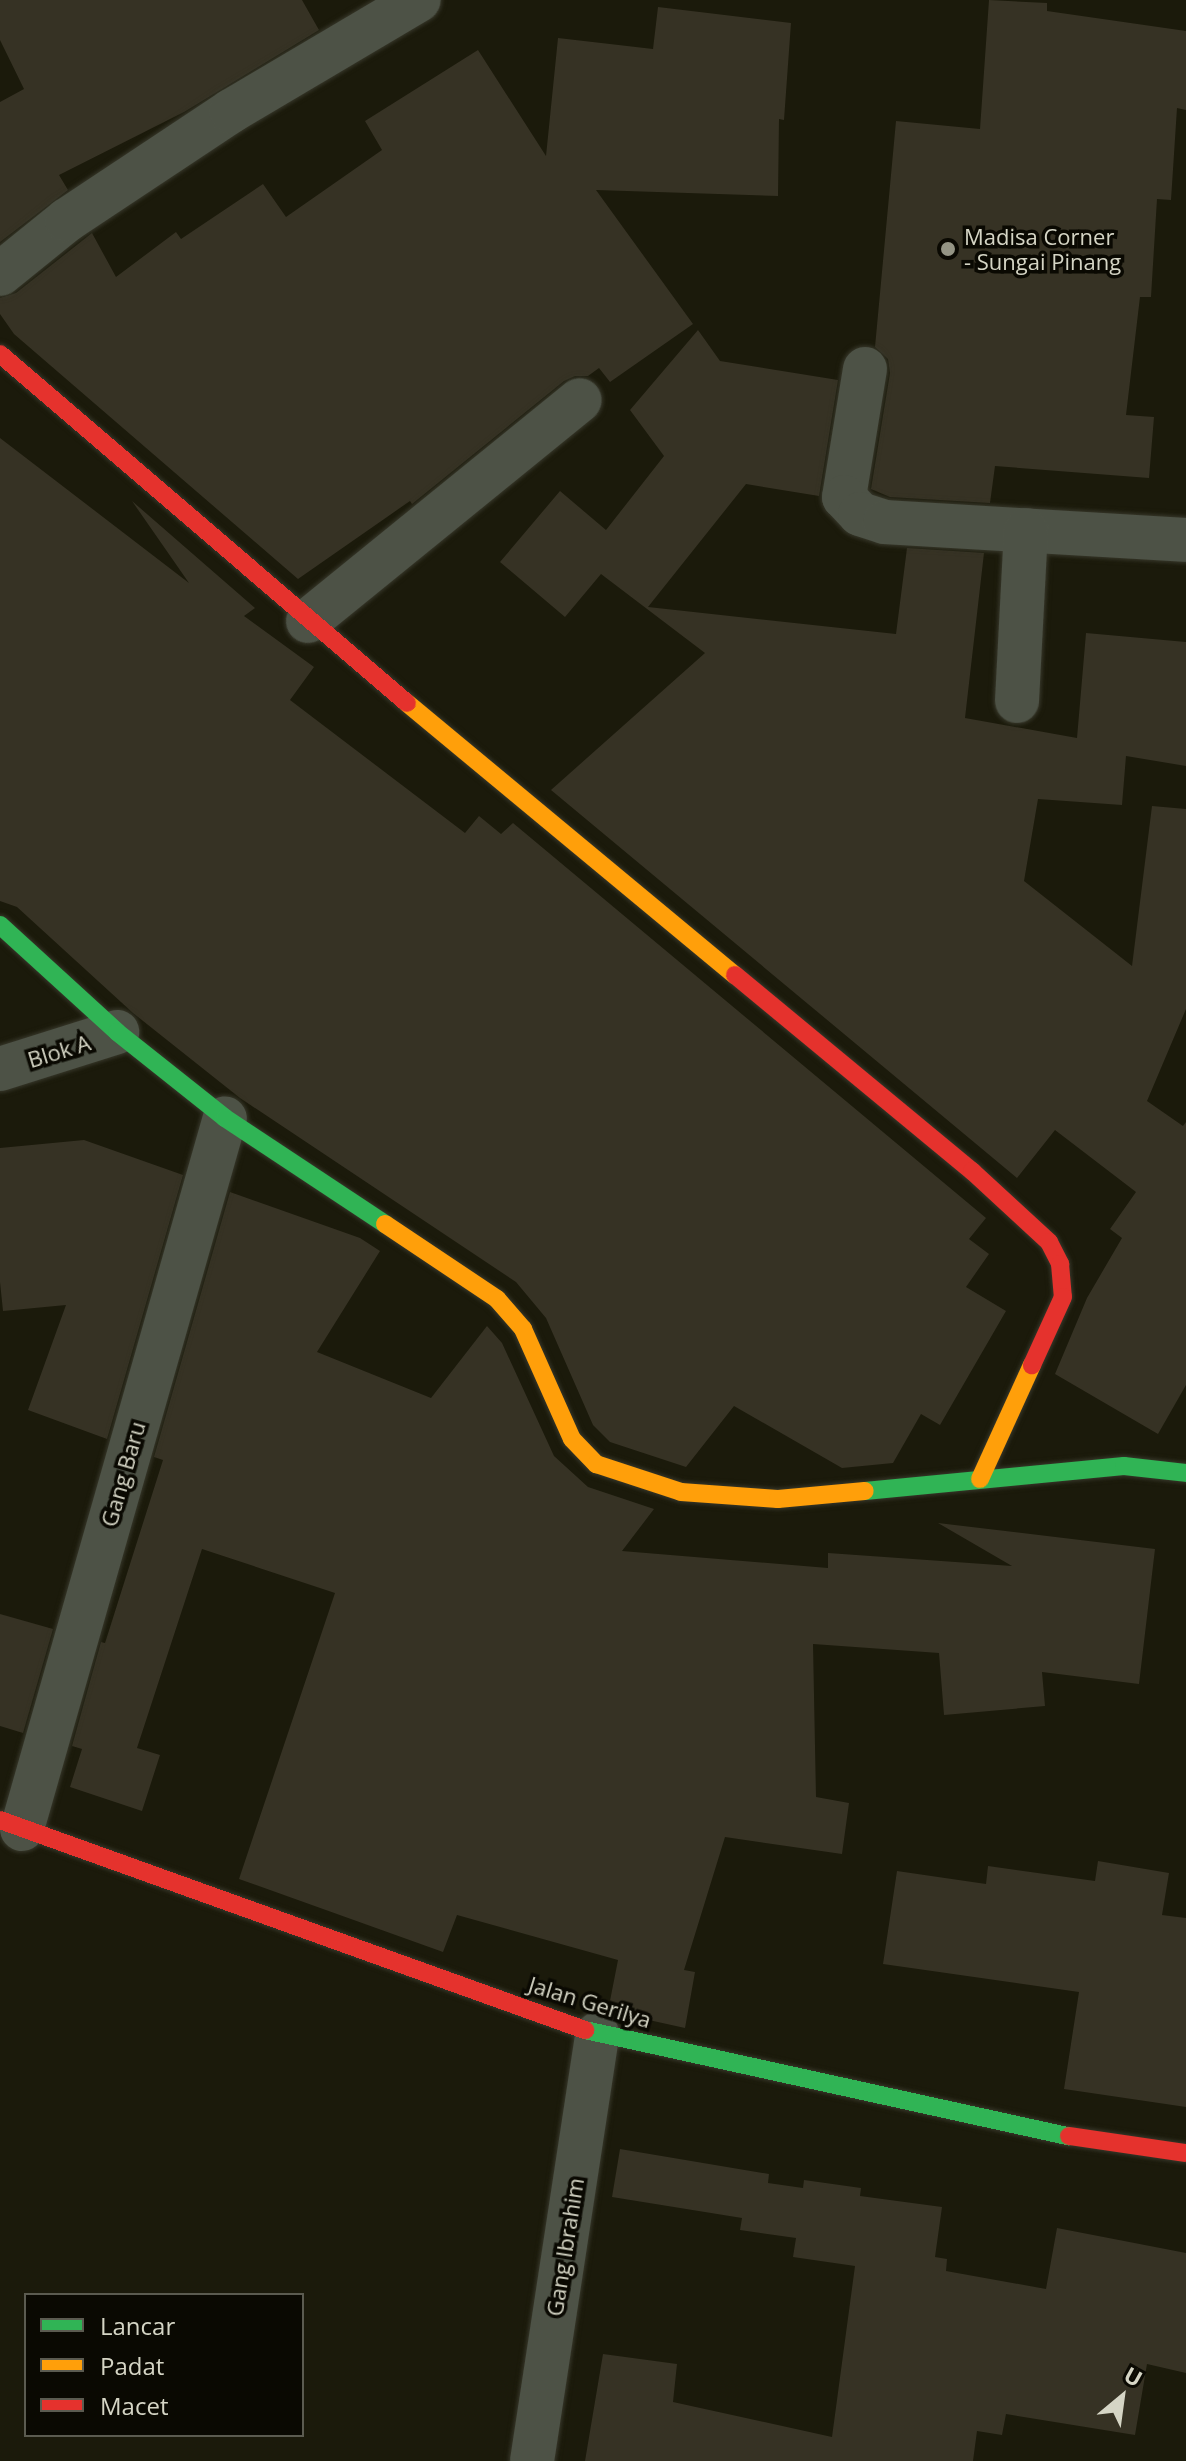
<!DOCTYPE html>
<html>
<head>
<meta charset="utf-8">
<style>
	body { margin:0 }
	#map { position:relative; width:1186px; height:2461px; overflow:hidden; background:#1b1a0b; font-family:"Open Sans",sans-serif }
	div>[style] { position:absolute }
	.building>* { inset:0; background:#363224 }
	.roads { filter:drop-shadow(0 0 2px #37372a) drop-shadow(0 0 2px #37372a) }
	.street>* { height:44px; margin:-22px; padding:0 22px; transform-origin:22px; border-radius:22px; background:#4d5246 }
	.fast>* { height:18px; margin:-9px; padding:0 9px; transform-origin:9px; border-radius:9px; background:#30b455 }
	.slow>* { height:18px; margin:-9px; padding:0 9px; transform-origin:9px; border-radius:9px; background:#ff9f0a }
	.jam>* { height:18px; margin:-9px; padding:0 9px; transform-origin:9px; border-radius:9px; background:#e5322d }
	.dots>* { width:22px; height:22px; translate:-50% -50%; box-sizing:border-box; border:4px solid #0a0902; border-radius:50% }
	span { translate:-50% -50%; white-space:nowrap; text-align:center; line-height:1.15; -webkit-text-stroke:7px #0a0902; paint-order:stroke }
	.poi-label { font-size:22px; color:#d5d5c5 }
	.left { translate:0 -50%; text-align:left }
	.street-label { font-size:22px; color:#d5d5c5 }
	.legend { position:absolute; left:24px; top:2293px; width:280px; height:144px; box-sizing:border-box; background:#0a0902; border:2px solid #5b5b50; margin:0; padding:10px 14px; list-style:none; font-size:24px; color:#d5d5c5 }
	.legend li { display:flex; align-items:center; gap:16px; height:40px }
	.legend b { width:40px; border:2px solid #5b5b50 }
	.north { position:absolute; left:1082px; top:2357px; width:80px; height:80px; -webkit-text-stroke:6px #0a0902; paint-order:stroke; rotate:29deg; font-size:22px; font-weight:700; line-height:32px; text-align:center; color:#d5d5c5 }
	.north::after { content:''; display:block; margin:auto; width:28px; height:36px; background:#d5d5c5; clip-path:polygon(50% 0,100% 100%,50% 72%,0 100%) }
</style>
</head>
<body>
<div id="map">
	<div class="building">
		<i style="clip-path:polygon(0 0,302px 0,319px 30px,184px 112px,59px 175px,68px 190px,0 242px,0 102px,24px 89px,0 40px)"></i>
		<i style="clip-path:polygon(989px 0,1047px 3px,1047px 11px,1186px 31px,1186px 110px,1177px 108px,1171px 200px,1157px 199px,1151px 297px,1140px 297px,1126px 415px,1154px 417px,1149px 478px,995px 466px,990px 503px,890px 497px,871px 489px,890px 373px,888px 359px,875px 347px,896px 121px,980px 129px)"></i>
		<i style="clip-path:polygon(658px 7px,791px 23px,784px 120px,779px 119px,778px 196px,596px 190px,693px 324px,610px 382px,599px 368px,588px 376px,575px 376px,564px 381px,412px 504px,410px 501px,298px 579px,14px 334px,0 314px,0 298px,16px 293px,92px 233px,116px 277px,176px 232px,181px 239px,263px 184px,286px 217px,382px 150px,365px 121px,478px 50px,546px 156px,558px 38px,653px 49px)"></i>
		<i style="clip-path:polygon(698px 330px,720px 361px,838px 380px,819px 496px,746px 484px,648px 607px,896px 634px,907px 548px,984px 553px,965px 718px,1077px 738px,1086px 633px,1186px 642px,1186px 766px,1126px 756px,1122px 805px,1038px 799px,1024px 881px,1132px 966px,1152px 806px,1186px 809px,1186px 1009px,1147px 1101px,1183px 1126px,1186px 1122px,1186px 1385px,1158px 1434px,1055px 1374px,1087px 1298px,1122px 1238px,1110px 1229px,1136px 1192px,1055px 1130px,1017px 1178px,551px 790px,705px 653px,601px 574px,565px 617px,500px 562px,560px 491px,606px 530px,664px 456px,630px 410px)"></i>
		<i style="clip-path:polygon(0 438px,189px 583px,132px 501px,255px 608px,244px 616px,314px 667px,290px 700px,465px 833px,479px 816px,501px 834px,513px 823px,986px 1218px,969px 1239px,989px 1254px,966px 1287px,1006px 1311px,940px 1425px,921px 1414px,893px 1463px,842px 1468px,734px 1406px,686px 1467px,610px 1442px,593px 1425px,546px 1318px,516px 1282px,240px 1098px,133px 1013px,17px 907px,0 901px)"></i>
		<i style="clip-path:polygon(84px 1140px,183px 1175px,107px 1439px,28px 1410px,66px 1305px,3px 1311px,0 1282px,0 1148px)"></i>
		<i style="clip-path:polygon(230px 1192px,360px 1238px,380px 1251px,317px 1352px,431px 1398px,487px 1326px,502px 1343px,554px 1456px,588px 1487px,654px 1509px,622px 1551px,828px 1568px,828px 1553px,1012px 1566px,938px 1523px,1155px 1549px,1139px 1684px,1042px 1672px,1045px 1706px,944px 1715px,939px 1653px,813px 1644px,816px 1797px,849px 1803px,842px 1854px,725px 1837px,684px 1970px,695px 1972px,685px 2028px,608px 2011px,618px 1960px,457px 1915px,443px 1952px,239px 1879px,335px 1593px,202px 1549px,137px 1748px,160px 1755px,142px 1811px,70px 1787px,82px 1749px,72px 1746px,101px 1642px,105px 1643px,163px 1460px,154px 1457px)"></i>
		<i style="clip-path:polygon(0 1614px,53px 1629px,23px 1733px,0 1726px)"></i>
		<i style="clip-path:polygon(1098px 1861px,1169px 1873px,1162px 1915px,1186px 1918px,1186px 2107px,1064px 2089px,1079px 1992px,883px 1964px,897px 1871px,986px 1884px,988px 1866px,1095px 1881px)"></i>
		<i style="clip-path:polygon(620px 2149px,769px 2174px,768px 2183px,803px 2188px,804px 2180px,861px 2188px,860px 2196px,942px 2207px,935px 2257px,947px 2259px,946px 2271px,1046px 2289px,1057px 2228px,1186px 2253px,1186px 2373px,1147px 2364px,1135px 2435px,1006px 2414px,1002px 2435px,977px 2431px,973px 2461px,585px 2461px,603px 2354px,677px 2364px,673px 2402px,832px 2437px,855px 2266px,793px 2257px,796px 2238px,740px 2230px,742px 2218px,612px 2197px)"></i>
	</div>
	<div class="roads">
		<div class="street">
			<i style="left:0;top:274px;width:86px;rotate:-38.9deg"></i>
			<i style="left:67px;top:220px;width:197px;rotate:-33.6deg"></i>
			<i style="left:231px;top:111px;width:218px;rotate:-30.6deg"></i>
			<i style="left:865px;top:369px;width:130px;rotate:99.3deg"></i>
			<i style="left:844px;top:497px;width:23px;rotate:47deg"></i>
			<i style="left:860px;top:514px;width:26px;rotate:18deg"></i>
			<i style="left:885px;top:522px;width:301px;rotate:3.4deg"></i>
			<i style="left:308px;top:621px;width:350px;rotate:-39.1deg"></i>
			<i style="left:1017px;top:701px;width:171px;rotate:-87deg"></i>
			<i style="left:0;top:1069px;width:123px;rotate:-17.5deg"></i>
			<i style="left:22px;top:1829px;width:739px;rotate:-74.07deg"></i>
			<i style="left:532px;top:2461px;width:432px;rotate:-81.3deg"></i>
		</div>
		<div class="fast">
			<i style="left:0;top:925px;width:159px;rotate:42.4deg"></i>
			<i style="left:117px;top:1032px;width:138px;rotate:38.5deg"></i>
			<i style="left:225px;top:1118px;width:192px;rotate:33.5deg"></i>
			<i style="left:865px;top:1491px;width:260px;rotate:-5.5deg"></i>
			<i style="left:1124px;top:1466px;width:62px;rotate:6.4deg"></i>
			<i style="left:585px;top:2030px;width:495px;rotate:12.4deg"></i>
		</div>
		<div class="slow">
			<i style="left:407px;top:703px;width:426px;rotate:39.7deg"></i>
			<i style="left:385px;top:1224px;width:135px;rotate:33.8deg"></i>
			<i style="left:497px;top:1299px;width:40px;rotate:49deg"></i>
			<i style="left:523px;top:1329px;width:120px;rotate:66deg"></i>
			<i style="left:572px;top:1439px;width:35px;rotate:46deg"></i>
			<i style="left:596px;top:1464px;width:89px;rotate:18.2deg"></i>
			<i style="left:681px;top:1492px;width:97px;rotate:4.1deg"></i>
			<i style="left:778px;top:1499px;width:87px;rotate:-5.3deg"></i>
			<i style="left:980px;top:1479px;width:125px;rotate:-65.5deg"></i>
		</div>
		<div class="jam">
			<i style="left:0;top:354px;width:536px;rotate:40.61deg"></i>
			<i style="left:735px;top:975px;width:308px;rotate:39.6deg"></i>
			<i style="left:972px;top:1171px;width:105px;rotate:42.7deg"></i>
			<i style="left:1049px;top:1242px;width:25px;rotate:63deg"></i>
			<i style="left:1060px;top:1264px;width:33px;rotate:85deg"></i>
			<i style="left:1063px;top:1297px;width:75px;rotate:114.5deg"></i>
			<i style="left:0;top:1820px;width:622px;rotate:19.75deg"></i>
			<i style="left:1069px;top:2136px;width:118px;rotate:8.3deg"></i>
		</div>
	</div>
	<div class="dots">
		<i style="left:948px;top:249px;background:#949484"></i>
	</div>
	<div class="poi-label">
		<span class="left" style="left:964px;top:249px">Madisa Corner<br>- Sungai Pinang</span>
	</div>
	<div class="street-label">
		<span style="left:59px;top:1051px;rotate:-17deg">Blok A</span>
		<span style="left:123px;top:1474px;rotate:-74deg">Gang Baru</span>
		<span style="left:590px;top:2002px;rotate:17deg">Jalan Gerilya</span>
		<span style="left:565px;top:2247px;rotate:-81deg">Gang Ibrahim</span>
	</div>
	<ul class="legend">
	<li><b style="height:10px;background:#30b455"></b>Lancar</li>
	<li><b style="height:10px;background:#ff9f0a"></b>Padat</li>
	<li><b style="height:10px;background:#e5322d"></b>Macet</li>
	</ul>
	<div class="north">U</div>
</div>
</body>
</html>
